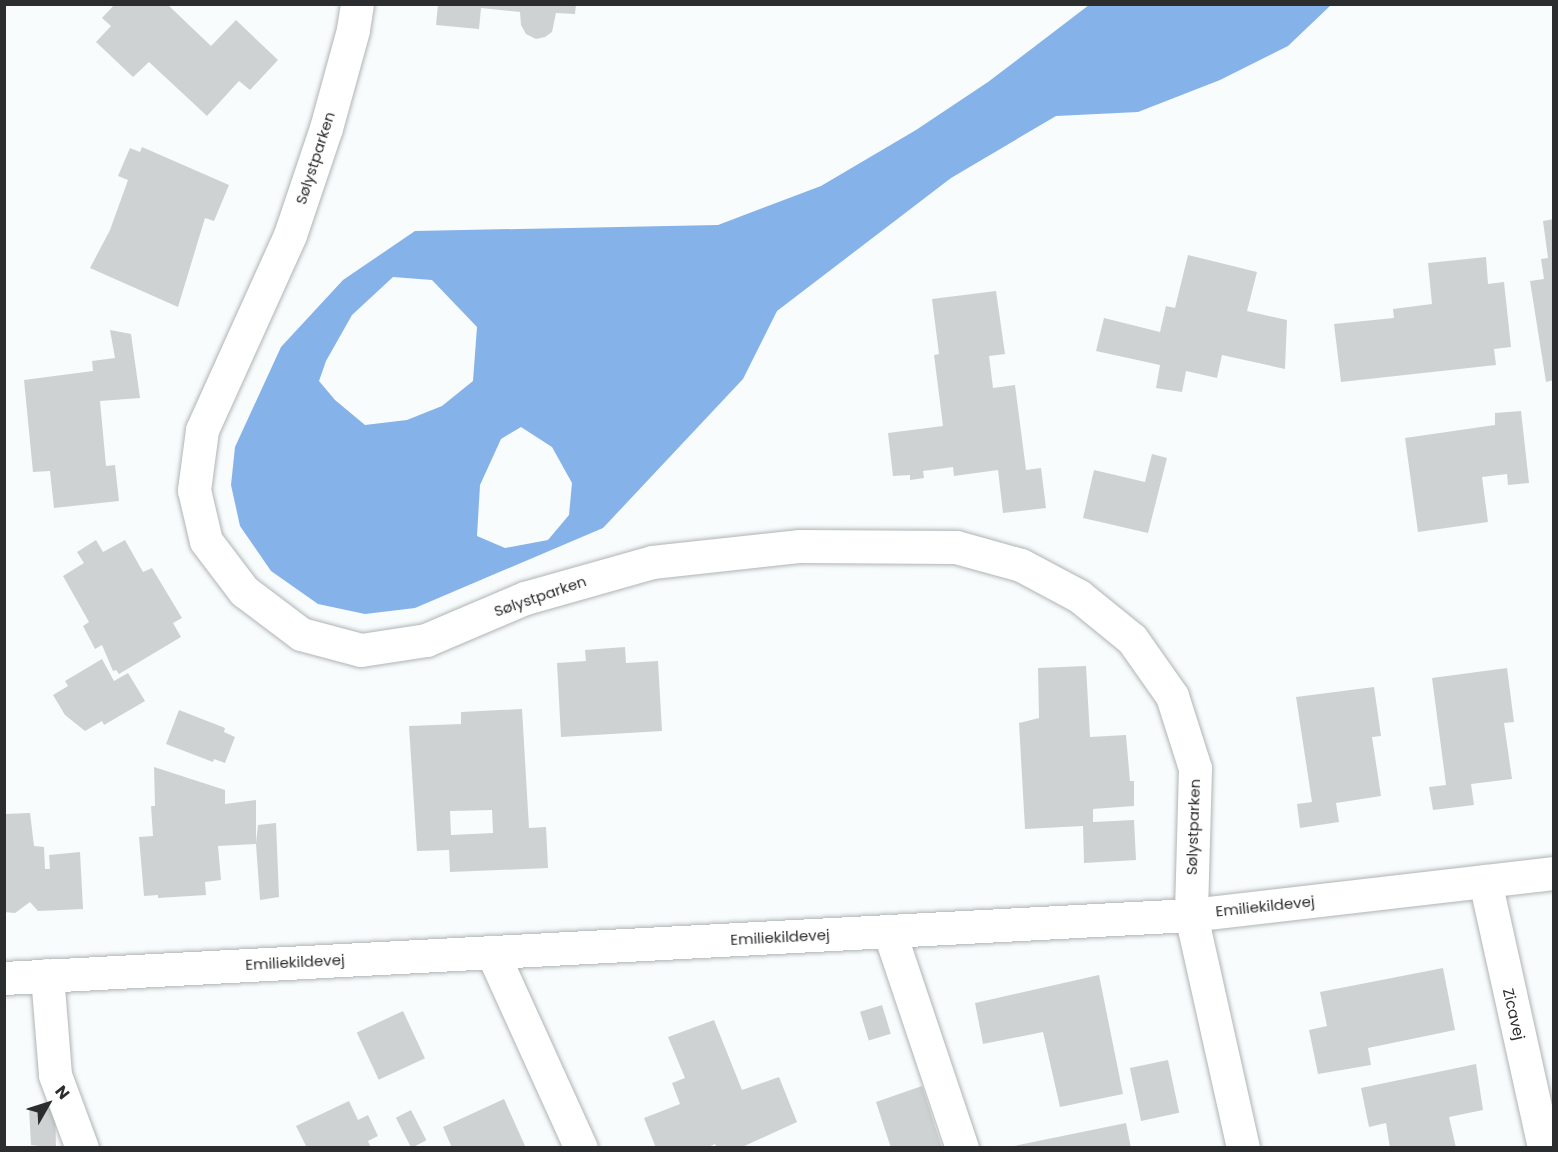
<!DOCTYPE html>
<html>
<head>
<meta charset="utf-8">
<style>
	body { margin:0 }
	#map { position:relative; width:1558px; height:1152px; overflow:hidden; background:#f8fcfd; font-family:Poppins,sans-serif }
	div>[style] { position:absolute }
	.water>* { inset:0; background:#85b2e8 }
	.building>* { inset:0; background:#ced2d2; transform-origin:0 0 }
	.roads { filter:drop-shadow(0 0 2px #b0b4b5) drop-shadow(0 0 2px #b0b4b5) }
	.minor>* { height:33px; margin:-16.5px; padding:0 16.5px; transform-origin:16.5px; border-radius:16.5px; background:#fff }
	span { translate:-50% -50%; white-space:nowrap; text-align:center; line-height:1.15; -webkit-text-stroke:5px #fff; paint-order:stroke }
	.street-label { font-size:15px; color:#2c2d2e }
	.frame { position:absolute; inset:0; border:6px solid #2c2d2e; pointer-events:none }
	.north { position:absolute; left:18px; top:1074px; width:60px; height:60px; -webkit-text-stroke:4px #fff; paint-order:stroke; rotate:51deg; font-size:16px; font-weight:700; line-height:24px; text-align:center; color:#2c2d2e }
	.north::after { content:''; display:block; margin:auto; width:21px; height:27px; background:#2c2d2e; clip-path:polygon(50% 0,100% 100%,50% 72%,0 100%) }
</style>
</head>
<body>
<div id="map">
	<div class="water">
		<i style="clip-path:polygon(evenodd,1089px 5px,1331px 5px,1288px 46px,1220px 80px,1138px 112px,1056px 116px,951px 178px,777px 311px,743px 379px,603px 528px,415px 608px,365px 614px,318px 604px,271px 571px,240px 526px,231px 485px,235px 447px,281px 347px,343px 280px,415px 231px,718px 225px,821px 186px,916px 130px,988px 82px,1089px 5px,393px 277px,432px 280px,477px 327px,473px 381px,442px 406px,407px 420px,365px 425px,335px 400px,319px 381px,326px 361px,352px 315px,393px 277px,1089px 5px,521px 427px,552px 447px,572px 483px,569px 515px,548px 540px,505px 548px,477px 536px,480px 485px,501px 439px,521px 427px)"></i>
	</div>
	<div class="building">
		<i style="clip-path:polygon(115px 4px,167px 4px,211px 46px,236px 20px,278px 60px,250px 90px,239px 81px,207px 116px,149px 62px,133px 77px,96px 42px,111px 26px,102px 18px)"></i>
		<i style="clip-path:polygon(438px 4px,576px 4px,575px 14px,556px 13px,552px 32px,545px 37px,536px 39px,526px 34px,521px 25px,520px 12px,481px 8px,479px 29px,436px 25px)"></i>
		<i style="clip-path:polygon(142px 147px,229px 185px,214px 221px,205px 218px,178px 307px,90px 268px,110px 230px,128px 180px,118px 176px,130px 148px,140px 152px)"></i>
		<i style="clip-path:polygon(1554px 219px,1554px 380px,1546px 382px,1530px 281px,1544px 279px,1541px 259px,1548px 258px,1543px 221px)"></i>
		<i style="clip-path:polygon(1188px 255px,1257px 272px,1247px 311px,1287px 320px,1285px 369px,1222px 355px,1217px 378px,1186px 371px,1182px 392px,1156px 388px,1160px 365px,1096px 351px,1104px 318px,1160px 332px,1166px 306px,1175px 308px)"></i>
		<i style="clip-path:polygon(1486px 257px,1488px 284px,1504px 282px,1511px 347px,1494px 349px,1496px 365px,1341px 382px,1334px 324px,1394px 318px,1393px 309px,1432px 304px,1428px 263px)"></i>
		<i style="clip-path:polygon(996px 291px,1005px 354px,989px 356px,993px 388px,1015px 385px,1026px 470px,1041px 468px,1046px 508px,1003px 513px,998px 470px,954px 476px,953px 467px,923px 471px,924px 478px,910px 480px,910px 475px,893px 476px,888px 433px,943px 426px,934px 355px,939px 354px,932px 299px)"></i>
		<i style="clip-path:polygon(110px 330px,131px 334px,140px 398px,100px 401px,106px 466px,115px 465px,119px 501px,54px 508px,50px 471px,33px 472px,24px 380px,93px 371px,92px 361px,115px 358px)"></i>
		<i style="clip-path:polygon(1521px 411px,1529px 483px,1508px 485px,1507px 474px,1482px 477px,1488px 522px,1418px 532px,1405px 438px,1495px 425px,1495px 413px)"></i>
		<i style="clip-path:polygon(1152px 454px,1167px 458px,1148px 533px,1083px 518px,1094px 470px,1145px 482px)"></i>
		<i style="clip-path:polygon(96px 540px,103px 552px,125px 540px,143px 572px,152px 568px,182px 618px,173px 623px,181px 637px,119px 674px,116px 670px,113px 671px,102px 645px,95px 649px,83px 626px,89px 622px,63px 576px,84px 563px,77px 552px)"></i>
		<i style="clip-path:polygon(625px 647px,626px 663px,658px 661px,662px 731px,561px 737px,557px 663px,586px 661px,585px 650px)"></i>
		<i style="clip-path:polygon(102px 659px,114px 681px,128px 673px,145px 701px,104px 725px,102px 721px,85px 731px,65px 715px,53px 695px,68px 686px,65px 681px)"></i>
		<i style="clip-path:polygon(1086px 666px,1090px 737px,1126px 735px,1130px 781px,1134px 781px,1134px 806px,1093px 809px,1093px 822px,1134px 820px,1136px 860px,1084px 863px,1083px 826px,1025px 829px,1019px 723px,1039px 718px,1038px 668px)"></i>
		<i style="clip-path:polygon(1507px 668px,1514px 722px,1504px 723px,1512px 779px,1471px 784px,1474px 805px,1433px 810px,1429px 787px,1446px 785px,1432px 678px)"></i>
		<i style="clip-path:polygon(1374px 687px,1381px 736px,1372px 737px,1381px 796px,1336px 803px,1339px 822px,1300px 828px,1297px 804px,1312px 802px,1296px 697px)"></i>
		<i style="clip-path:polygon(evenodd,522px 709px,529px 828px,546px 827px,548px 868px,450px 872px,449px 850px,417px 851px,409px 726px,461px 724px,461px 712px,522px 709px,492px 810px,493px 833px,451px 835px,450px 811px,492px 810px)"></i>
		<i style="clip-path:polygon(179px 710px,225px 728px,224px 732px,235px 737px,225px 763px,214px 759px,213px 762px,166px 744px)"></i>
		<i style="clip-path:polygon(154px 767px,225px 790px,225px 804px,256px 800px,256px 843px,258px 825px,276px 823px,279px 897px,260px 900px,256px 844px,218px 846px,221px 880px,205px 882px,206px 895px,158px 898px,158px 895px,144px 896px,139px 837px,153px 836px,151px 806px,155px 806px)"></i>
		<i style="clip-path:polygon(30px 813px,34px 846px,44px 847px,45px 869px,50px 869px,49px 855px,80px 852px,83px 909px,38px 911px,30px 902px,15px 913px,4px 912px,4px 814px)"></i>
		<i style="clip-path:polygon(1443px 968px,1455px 1030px,1368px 1048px,1371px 1065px,1318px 1074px,1309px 1030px,1327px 1026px,1320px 992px)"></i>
		<i style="clip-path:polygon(1099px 975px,1123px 1094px,1060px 1107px,1043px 1032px,983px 1044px,975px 1003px)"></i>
		<i style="left:882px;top:1005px;width:30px;height:23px;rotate:73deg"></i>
		<i style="left:403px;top:1011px;width:52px;height:51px;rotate:65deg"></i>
		<i style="clip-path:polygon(714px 1020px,742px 1090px,779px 1077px,797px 1122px,740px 1148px,717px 1148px,715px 1144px,706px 1148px,656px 1148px,644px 1118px,680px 1104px,672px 1083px,685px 1078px,668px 1037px)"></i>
		<i style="left:1168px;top:1060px;width:54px;height:39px;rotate:78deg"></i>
		<i style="clip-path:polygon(1476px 1064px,1483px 1110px,1449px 1117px,1456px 1148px,1390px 1148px,1386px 1123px,1369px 1127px,1361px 1088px)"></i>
		<i style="clip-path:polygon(922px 1086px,942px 1148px,891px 1148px,876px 1102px)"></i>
		<i style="clip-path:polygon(504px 1099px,526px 1148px,452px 1148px,443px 1127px)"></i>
		<i style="clip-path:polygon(349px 1101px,358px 1120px,368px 1115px,378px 1136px,368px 1141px,371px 1148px,307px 1148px,296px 1126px)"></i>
		<i style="clip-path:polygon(29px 1108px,55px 1108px,56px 1148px,31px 1145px)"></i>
		<i style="left:411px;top:1110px;width:34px;height:17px;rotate:63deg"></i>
		<i style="clip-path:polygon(1126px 1123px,1131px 1148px,1014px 1148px,1014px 1146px)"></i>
	</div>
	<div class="roads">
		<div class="minor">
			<i style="left:357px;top:4px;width:26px;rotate:99deg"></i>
			<i style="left:353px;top:30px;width:102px;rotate:105.4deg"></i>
			<i style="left:326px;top:128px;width:113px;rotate:108.6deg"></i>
			<i style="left:290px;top:235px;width:214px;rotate:114.3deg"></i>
			<i style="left:202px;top:430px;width:61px;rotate:97.6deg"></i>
			<i style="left:194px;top:490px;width:52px;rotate:76.8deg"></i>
			<i style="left:206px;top:541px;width:63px;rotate:52.8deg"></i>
			<i style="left:244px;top:591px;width:71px;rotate:37deg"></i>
			<i style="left:301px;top:634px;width:62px;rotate:14.9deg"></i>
			<i style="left:361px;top:650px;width:66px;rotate:-8.7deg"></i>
			<i style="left:426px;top:640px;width:108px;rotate:-23deg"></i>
			<i style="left:525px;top:598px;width:132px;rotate:-15.8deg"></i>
			<i style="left:652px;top:562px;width:149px;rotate:-6.2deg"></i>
			<i style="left:800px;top:546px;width:156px;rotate:0.4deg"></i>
			<i style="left:956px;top:547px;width:67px;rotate:15.5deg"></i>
			<i style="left:1021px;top:565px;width:66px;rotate:28.1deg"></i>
			<i style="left:1079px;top:596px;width:68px;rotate:39.1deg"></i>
			<i style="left:1132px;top:639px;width:70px;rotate:54.9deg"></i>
			<i style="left:1172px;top:696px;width:76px;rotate:72.3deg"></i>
			<i style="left:1195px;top:768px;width:147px;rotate:91.6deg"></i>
			<i style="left:1191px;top:915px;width:239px;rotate:77.4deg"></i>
			<i style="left:1485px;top:881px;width:273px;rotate:77.5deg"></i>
			<i style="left:889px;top:931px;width:229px;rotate:71.4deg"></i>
			<i style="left:492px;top:952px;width:215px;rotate:65.6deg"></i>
			<i style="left:47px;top:975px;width:100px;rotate:85.4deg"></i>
			<i style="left:55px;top:1075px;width:78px;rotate:69.7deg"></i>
			<i style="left:4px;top:978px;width:1189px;rotate:-3.04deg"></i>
			<i style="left:1191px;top:915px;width:365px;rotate:-6.6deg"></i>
		</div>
	</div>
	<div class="street-label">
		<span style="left:315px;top:158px;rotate:-72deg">Sølystparken</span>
		<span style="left:540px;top:596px;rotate:-19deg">Sølystparken</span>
		<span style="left:1193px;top:827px;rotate:-88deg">Sølystparken</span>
		<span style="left:1265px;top:906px;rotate:-6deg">Emiliekildevej</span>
		<span style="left:780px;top:937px;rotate:-3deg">Emiliekildevej</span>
		<span style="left:295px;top:962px;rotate:-3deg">Emiliekildevej</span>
		<span style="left:1514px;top:1014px;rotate:77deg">Zicavej</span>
	</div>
	<div class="frame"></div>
	<div class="north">N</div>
</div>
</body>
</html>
